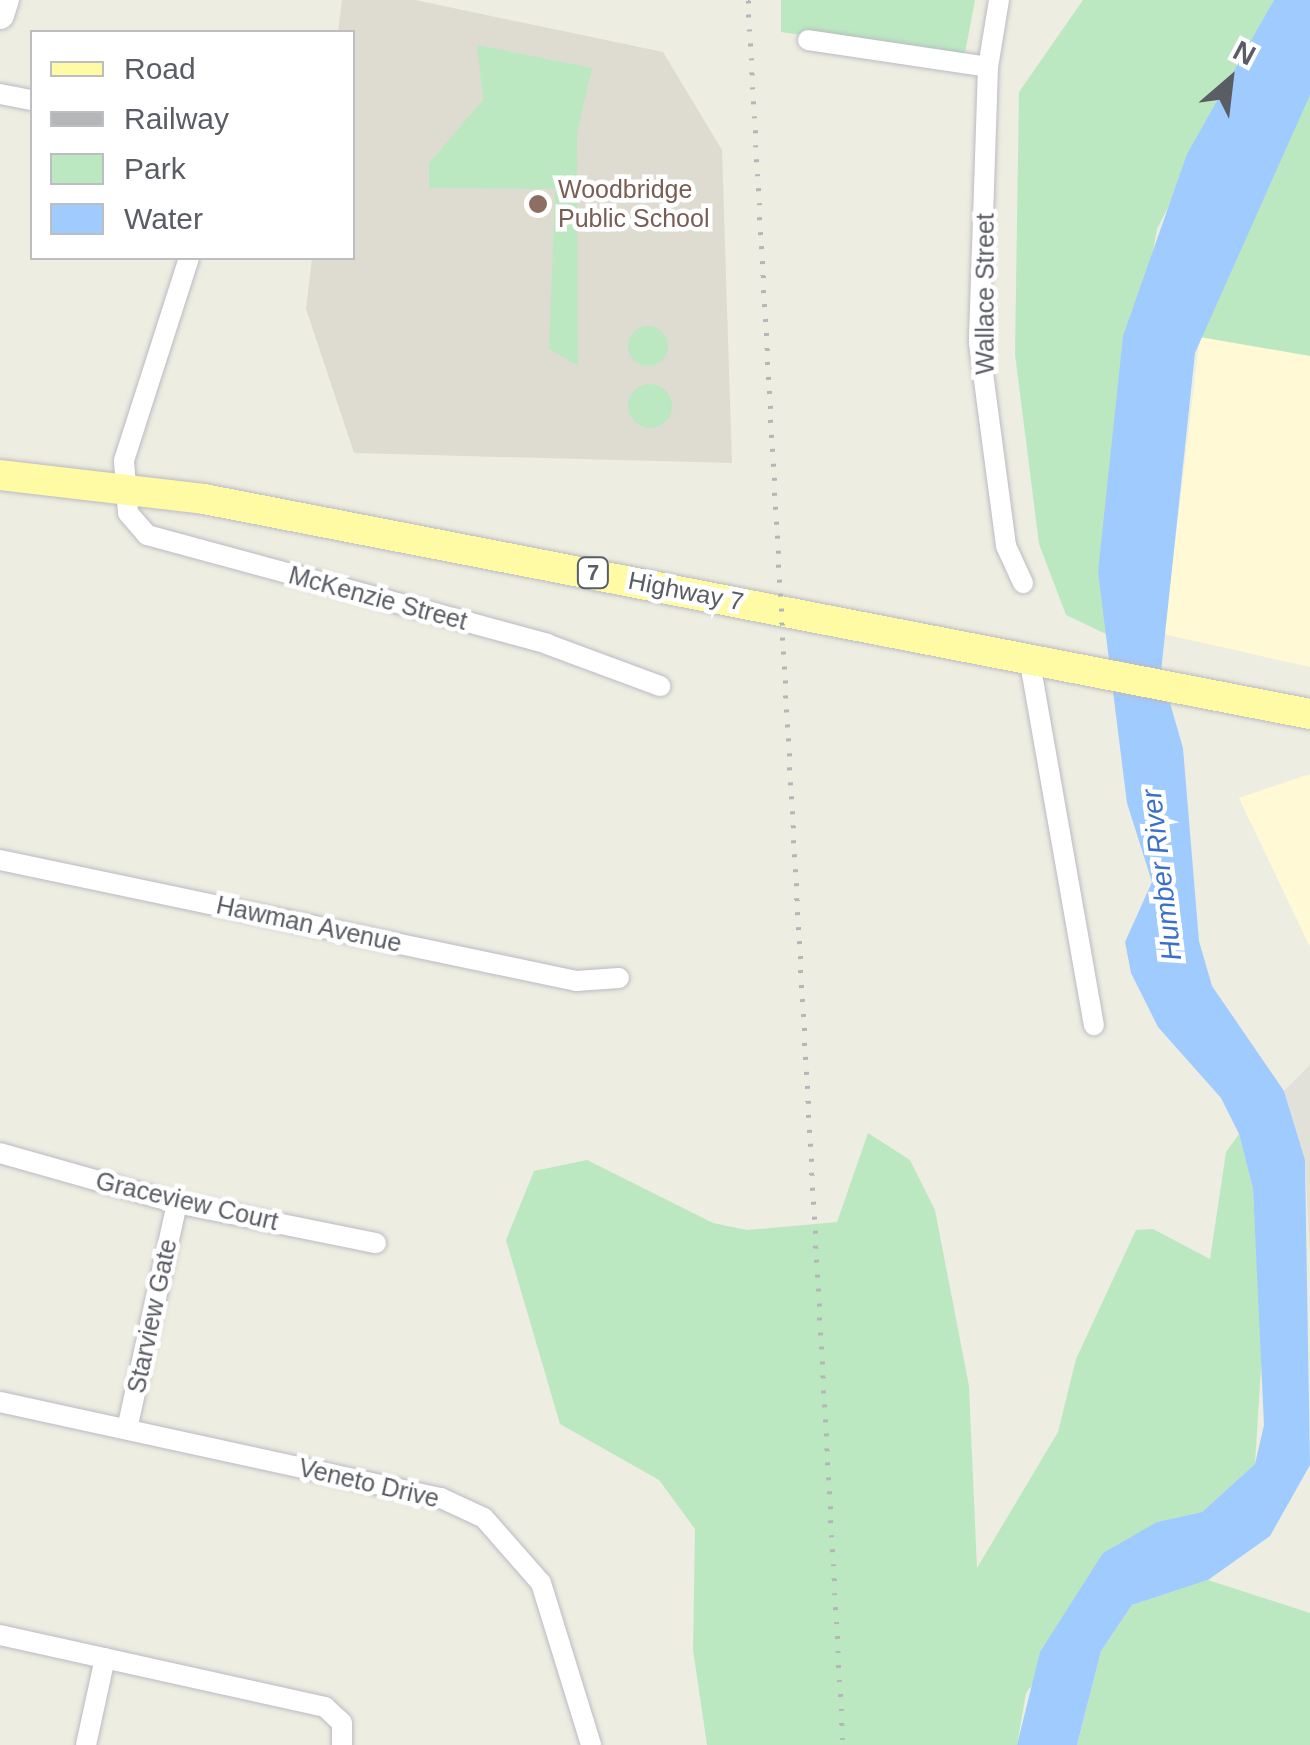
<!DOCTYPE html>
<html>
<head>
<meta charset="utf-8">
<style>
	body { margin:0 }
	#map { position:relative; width:1310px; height:1745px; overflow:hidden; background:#eeede1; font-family:Helvetica,sans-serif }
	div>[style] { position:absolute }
	.commercial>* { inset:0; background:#fffad5 }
	.industrial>* { inset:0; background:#e1e0d9 }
	.education>* { inset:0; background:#dedcd0 }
	.green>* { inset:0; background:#bce8c1 }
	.round { border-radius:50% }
	.water>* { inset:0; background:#a0cbff }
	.roads { filter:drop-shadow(0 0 2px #b9bbc2) drop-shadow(0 0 2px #b9bbc2) }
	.street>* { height:20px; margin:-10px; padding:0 10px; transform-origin:10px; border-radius:10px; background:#fff }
	.secondary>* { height:28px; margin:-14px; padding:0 14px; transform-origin:14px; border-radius:14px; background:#fff }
	.primary>* { height:30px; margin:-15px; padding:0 15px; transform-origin:15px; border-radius:15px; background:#fffba5 }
	.rail>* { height:5px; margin-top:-2.5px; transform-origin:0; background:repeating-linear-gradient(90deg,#b5b6b7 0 2.5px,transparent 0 14.5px) }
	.dots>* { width:28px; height:28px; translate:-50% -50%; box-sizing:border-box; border:5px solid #fff; border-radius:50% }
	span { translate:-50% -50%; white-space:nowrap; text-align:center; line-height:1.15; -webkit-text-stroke:9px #fff; paint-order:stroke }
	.shield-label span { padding:2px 8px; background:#fff; border:2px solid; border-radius:8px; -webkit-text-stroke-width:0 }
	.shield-label { font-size:22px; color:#5a5d64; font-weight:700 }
	.education-label { font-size:25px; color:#785e54 }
	.left { translate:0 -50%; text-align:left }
	.street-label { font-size:25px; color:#5a5d64 }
	.water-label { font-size:28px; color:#3a70cb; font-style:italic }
	.legend { position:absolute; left:30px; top:30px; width:325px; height:230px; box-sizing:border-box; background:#fff; border:2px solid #bdbec1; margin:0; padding:12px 18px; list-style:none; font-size:30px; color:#5a5d64 }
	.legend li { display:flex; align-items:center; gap:20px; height:50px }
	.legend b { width:50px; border:2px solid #bdbec1 }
	.north { position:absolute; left:1180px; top:30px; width:100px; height:100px; -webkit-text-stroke:8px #fff; paint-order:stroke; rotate:28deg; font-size:28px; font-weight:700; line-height:40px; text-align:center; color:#5a5d64 }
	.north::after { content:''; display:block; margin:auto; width:35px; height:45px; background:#5a5d64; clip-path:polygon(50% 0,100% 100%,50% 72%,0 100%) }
</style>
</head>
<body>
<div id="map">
	<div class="commercial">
		<i style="clip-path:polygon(1200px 337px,1310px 356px,1310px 667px,1164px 634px)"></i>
		<i style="clip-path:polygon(1310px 774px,1310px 947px,1239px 798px)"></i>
	</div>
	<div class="industrial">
		<i style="clip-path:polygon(1310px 1065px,1310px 1256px,1305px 1160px,1284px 1091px)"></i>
	</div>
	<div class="education">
		<i style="clip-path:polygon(342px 0,415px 0,663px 52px,722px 150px,732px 463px,354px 453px,306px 309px,312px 258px,352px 258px,352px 32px,338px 32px)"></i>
	</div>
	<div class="green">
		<i style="clip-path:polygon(781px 0,975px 0,964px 58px,781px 32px)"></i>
		<i style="clip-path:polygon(1083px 0,1274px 0,1157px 229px,1098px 572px,1108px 635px,1066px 615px,1039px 544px,1015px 354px,1019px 92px)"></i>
		<i style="clip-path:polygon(477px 45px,592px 68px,577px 134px,578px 366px,549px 349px,555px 189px,429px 188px,429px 163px,483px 100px)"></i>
		<i style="clip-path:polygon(1310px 95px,1310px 356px,1200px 337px,1296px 114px)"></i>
		<i class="round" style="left:628px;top:326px;width:40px;height:40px"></i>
		<i class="round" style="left:628px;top:384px;width:44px;height:44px"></i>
		<i style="clip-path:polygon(868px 1133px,910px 1160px,935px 1210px,969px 1386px,977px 1568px,1058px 1432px,1076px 1359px,1136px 1230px,1153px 1229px,1210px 1259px,1226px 1152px,1239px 1134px,1253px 1189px,1262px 1353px,1255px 1464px,1202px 1512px,1157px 1522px,1026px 1693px,1017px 1745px,707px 1745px,693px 1650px,695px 1529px,659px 1480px,560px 1424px,506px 1240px,534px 1171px,587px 1160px,713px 1223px,747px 1230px,837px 1222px)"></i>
		<i style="clip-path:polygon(1208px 1580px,1310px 1613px,1310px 1745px,1077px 1745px,1101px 1651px,1132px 1605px)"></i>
	</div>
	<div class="water">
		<i style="clip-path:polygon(1274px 0,1310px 0,1310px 95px,1195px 353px,1161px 672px,1183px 748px,1199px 941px,1212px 986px,1284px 1091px,1305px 1160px,1310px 1465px,1270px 1536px,1208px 1580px,1132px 1605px,1101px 1651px,1077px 1745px,1017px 1745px,1040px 1652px,1103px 1553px,1157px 1522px,1202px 1512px,1255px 1464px,1264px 1425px,1253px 1189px,1239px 1134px,1221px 1098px,1158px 1027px,1131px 973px,1125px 942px,1152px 882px,1127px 803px,1098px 572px,1123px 336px,1187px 154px)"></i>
	</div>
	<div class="roads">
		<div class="street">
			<i style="left:999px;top:0;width:68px;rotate:99.3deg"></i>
			<i style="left:988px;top:67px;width:276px;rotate:91.9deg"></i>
			<i style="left:979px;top:343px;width:205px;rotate:82.4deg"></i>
			<i style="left:1006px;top:546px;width:41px;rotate:65.3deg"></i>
			<i style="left:808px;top:40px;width:182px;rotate:8.5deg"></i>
			<i style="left:0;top:94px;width:33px;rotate:11deg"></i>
			<i style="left:189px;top:258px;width:213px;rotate:107.8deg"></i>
			<i style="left:124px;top:461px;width:52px;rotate:85.6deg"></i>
			<i style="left:128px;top:513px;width:29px;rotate:49deg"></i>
			<i style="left:147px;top:535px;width:415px;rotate:15.2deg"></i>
			<i style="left:547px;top:644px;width:121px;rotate:20.4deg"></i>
			<i style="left:1029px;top:657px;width:374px;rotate:80deg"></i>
			<i style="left:0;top:860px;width:589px;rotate:11.86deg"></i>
			<i style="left:576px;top:981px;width:43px;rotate:-4deg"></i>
			<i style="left:0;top:1153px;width:184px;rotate:15.8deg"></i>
			<i style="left:177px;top:1203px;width:203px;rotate:11.4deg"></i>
			<i style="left:0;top:1402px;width:451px;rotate:12.3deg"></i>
			<i style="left:441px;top:1498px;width:47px;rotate:24.9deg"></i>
			<i style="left:484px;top:1518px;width:86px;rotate:48.8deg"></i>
			<i style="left:541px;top:1583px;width:170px;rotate:72.8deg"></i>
			<i style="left:127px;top:1429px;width:231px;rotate:-77.5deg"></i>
			<i style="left:0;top:1635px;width:333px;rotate:12.5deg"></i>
			<i style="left:325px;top:1707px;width:23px;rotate:43deg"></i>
			<i style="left:342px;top:1723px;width:22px;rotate:90deg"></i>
			<i style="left:86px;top:1745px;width:89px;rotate:-77.7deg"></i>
		</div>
		<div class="secondary">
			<i style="left:0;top:15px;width:16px;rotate:-72deg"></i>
		</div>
		<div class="primary">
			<i style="left:0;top:475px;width:205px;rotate:6.7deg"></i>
			<i style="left:204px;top:499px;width:1127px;rotate:11deg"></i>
		</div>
	</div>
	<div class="rail">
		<i style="left:748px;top:0;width:1748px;rotate:86.88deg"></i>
	</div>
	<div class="dots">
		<i style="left:538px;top:204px;background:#8d6e63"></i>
	</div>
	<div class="shield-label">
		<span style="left:593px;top:573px">7</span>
	</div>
	<div class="education-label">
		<span class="left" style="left:558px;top:204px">Woodbridge<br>Public School</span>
	</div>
	<div class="street-label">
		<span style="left:985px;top:294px;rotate:-90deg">Wallace Street</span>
		<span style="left:686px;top:591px;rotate:11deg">Highway 7</span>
		<span style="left:378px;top:598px;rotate:15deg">McKenzie Street</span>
		<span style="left:309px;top:924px;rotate:12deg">Hawman Avenue</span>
		<span style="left:187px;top:1201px;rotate:13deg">Graceview Court</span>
		<span style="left:152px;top:1316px;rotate:-78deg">Starview Gate</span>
		<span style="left:369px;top:1483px;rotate:13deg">Veneto Drive</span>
	</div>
	<div class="water-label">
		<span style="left:1162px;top:875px;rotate:-97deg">Humber River</span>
	</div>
	<ul class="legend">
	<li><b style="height:12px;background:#fffba5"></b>Road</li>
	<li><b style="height:12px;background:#b5b6b7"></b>Railway</li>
	<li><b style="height:28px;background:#bce8c1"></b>Park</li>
	<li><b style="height:28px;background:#a0cbff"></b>Water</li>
	</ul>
	<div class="north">N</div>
</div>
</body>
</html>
